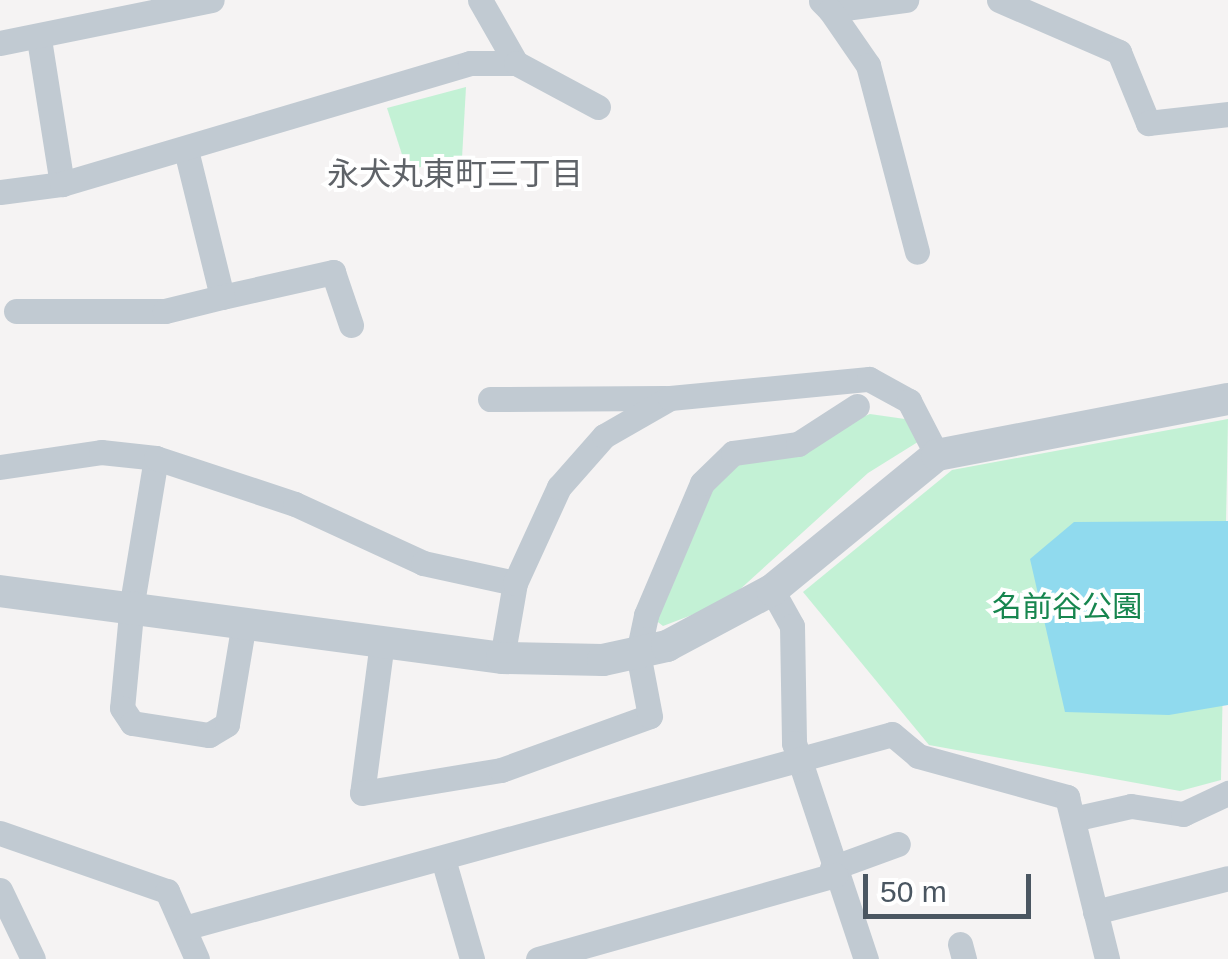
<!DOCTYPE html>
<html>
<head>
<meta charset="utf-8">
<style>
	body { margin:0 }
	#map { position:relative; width:1228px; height:959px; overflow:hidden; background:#f5f3f3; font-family:Helvetica,"Noto Sans JP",sans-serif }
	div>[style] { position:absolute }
	.green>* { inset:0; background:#c3f1d5 }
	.water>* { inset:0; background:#90daee }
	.minor>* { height:25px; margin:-12.5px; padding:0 12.5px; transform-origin:12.5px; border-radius:12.5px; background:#c1cad2 }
	.tertiary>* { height:32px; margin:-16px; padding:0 16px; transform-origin:16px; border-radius:16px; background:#c1cad2 }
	span { translate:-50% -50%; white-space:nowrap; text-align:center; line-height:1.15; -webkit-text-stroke:8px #fff; paint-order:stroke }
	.park-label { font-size:30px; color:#17864f }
	.neighbourhood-label { font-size:32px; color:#5f6368 }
	.scale { position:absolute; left:863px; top:874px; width:168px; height:45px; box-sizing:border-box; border:5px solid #4a5661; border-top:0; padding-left:12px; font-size:30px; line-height:35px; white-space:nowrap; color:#4a5661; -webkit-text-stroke:8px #fff; paint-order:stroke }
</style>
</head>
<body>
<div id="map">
	<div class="green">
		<i style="clip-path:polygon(466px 87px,462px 158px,407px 170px,387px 108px)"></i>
		<i style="clip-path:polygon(870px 414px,912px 420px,921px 440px,868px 473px,726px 602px,663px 626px,654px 619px,709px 492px,734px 467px)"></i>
		<i style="clip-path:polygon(1228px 419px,1221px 780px,1180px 791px,929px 745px,803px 592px,952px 470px)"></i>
	</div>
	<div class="water">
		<i style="clip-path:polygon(1228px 521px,1228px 705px,1169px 715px,1065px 712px,1030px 559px,1074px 522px)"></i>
	</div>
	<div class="minor">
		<i style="left:480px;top:0;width:73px;rotate:60.3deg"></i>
		<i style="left:999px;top:0;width:131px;rotate:23.4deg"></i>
		<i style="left:1119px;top:52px;width:77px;rotate:67.8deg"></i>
		<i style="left:1148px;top:123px;width:81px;rotate:-6.4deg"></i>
		<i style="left:821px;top:1px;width:13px;rotate:45deg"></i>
		<i style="left:830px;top:10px;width:77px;rotate:-7.5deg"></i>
		<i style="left:830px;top:10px;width:67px;rotate:55.4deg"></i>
		<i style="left:868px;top:65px;width:193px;rotate:75.3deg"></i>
		<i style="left:39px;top:39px;width:147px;rotate:81deg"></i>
		<i style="left:0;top:43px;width:216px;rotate:-11.5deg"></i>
		<i style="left:186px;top:150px;width:151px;rotate:76.2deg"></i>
		<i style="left:222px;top:297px;width:114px;rotate:-12.7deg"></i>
		<i style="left:333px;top:272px;width:56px;rotate:71.2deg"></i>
		<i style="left:0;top:192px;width:63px;rotate:-7.4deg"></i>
		<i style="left:62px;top:184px;width:426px;rotate:-16.5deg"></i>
		<i style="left:470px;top:63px;width:46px"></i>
		<i style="left:516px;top:63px;width:93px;rotate:28.2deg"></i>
		<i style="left:16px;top:311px;width:149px"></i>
		<i style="left:165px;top:311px;width:59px;rotate:-13.8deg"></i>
		<i style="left:490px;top:399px;width:175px;rotate:-0.3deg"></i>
		<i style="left:156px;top:458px;width:147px;rotate:99.4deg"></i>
		<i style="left:132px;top:603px;width:105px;rotate:95.4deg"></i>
		<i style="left:122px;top:708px;width:18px;rotate:56deg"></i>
		<i style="left:132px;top:723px;width:78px;rotate:8.9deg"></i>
		<i style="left:209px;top:735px;width:21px;rotate:-31deg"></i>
		<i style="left:227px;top:724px;width:103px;rotate:-80.5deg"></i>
		<i style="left:0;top:467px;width:102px;rotate:-8.4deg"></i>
		<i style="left:101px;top:452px;width:55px;rotate:6.2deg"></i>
		<i style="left:156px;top:458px;width:146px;rotate:18.3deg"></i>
		<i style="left:295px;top:504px;width:141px;rotate:24.7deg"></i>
		<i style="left:423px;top:563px;width:94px;rotate:12.3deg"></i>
		<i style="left:772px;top:590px;width:41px;rotate:60.9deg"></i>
		<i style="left:792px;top:626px;width:117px;rotate:89deg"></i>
		<i style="left:794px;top:743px;width:228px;rotate:71.6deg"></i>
		<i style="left:382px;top:642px;width:152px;rotate:97.5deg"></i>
		<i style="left:362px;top:793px;width:141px;rotate:-9.4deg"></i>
		<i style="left:501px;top:770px;width:158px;rotate:-19.9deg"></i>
		<i style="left:650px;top:716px;width:64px;rotate:-100.8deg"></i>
		<i style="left:638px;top:653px;width:39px;rotate:-78deg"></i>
		<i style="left:646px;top:615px;width:143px;rotate:-67deg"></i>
		<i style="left:702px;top:483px;width:43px;rotate:-44.1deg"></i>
		<i style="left:733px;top:453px;width:66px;rotate:-7.9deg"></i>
		<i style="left:798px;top:444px;width:70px;rotate:-32.8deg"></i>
		<i style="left:502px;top:658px;width:76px;rotate:-80.2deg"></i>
		<i style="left:515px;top:583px;width:106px;rotate:-65.4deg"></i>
		<i style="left:559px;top:487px;width:68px;rotate:-48.6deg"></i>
		<i style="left:604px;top:436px;width:76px;rotate:-29.9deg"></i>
		<i style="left:670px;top:398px;width:200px;rotate:-5.5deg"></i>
		<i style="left:869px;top:379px;width:46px;rotate:28.8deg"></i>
		<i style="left:909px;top:401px;width:61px;rotate:62.6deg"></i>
		<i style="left:1073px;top:819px;width:59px;rotate:-12.6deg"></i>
		<i style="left:1131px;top:806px;width:53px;rotate:8.7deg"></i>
		<i style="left:1183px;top:814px;width:50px;rotate:-25deg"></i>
		<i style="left:0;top:833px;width:177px;rotate:19.2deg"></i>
		<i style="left:167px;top:891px;width:74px;rotate:66.2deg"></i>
		<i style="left:443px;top:859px;width:104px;rotate:73.8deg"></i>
		<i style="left:832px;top:868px;width:70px;rotate:-20deg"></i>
		<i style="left:0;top:890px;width:76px;rotate:64.4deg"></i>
		<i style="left:1095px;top:912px;width:137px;rotate:-14.3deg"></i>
		<i style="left:184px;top:928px;width:734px;rotate:-15.32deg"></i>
		<i style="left:892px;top:734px;width:34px;rotate:40deg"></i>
		<i style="left:918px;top:756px;width:155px;rotate:15.4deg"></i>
		<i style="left:1067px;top:797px;width:167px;rotate:76.1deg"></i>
		<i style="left:960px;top:944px;width:16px;rotate:75deg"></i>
		<i style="left:538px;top:959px;width:309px;rotate:-15.8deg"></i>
	</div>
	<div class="tertiary">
		<i style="left:0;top:591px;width:506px;rotate:7.6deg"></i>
		<i style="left:502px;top:658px;width:101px;rotate:1.1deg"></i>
		<i style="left:603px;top:660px;width:66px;rotate:-12.3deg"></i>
		<i style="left:667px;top:646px;width:119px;rotate:-28.1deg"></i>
		<i style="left:772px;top:590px;width:213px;rotate:-39.3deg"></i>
		<i style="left:937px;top:455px;width:296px;rotate:-10.9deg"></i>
	</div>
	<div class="park-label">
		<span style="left:1067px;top:607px">名前谷公園</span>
	</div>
	<div class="neighbourhood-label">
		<span style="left:455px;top:174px">永犬丸東町三丁目</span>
	</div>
	<div class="scale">50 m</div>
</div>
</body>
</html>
